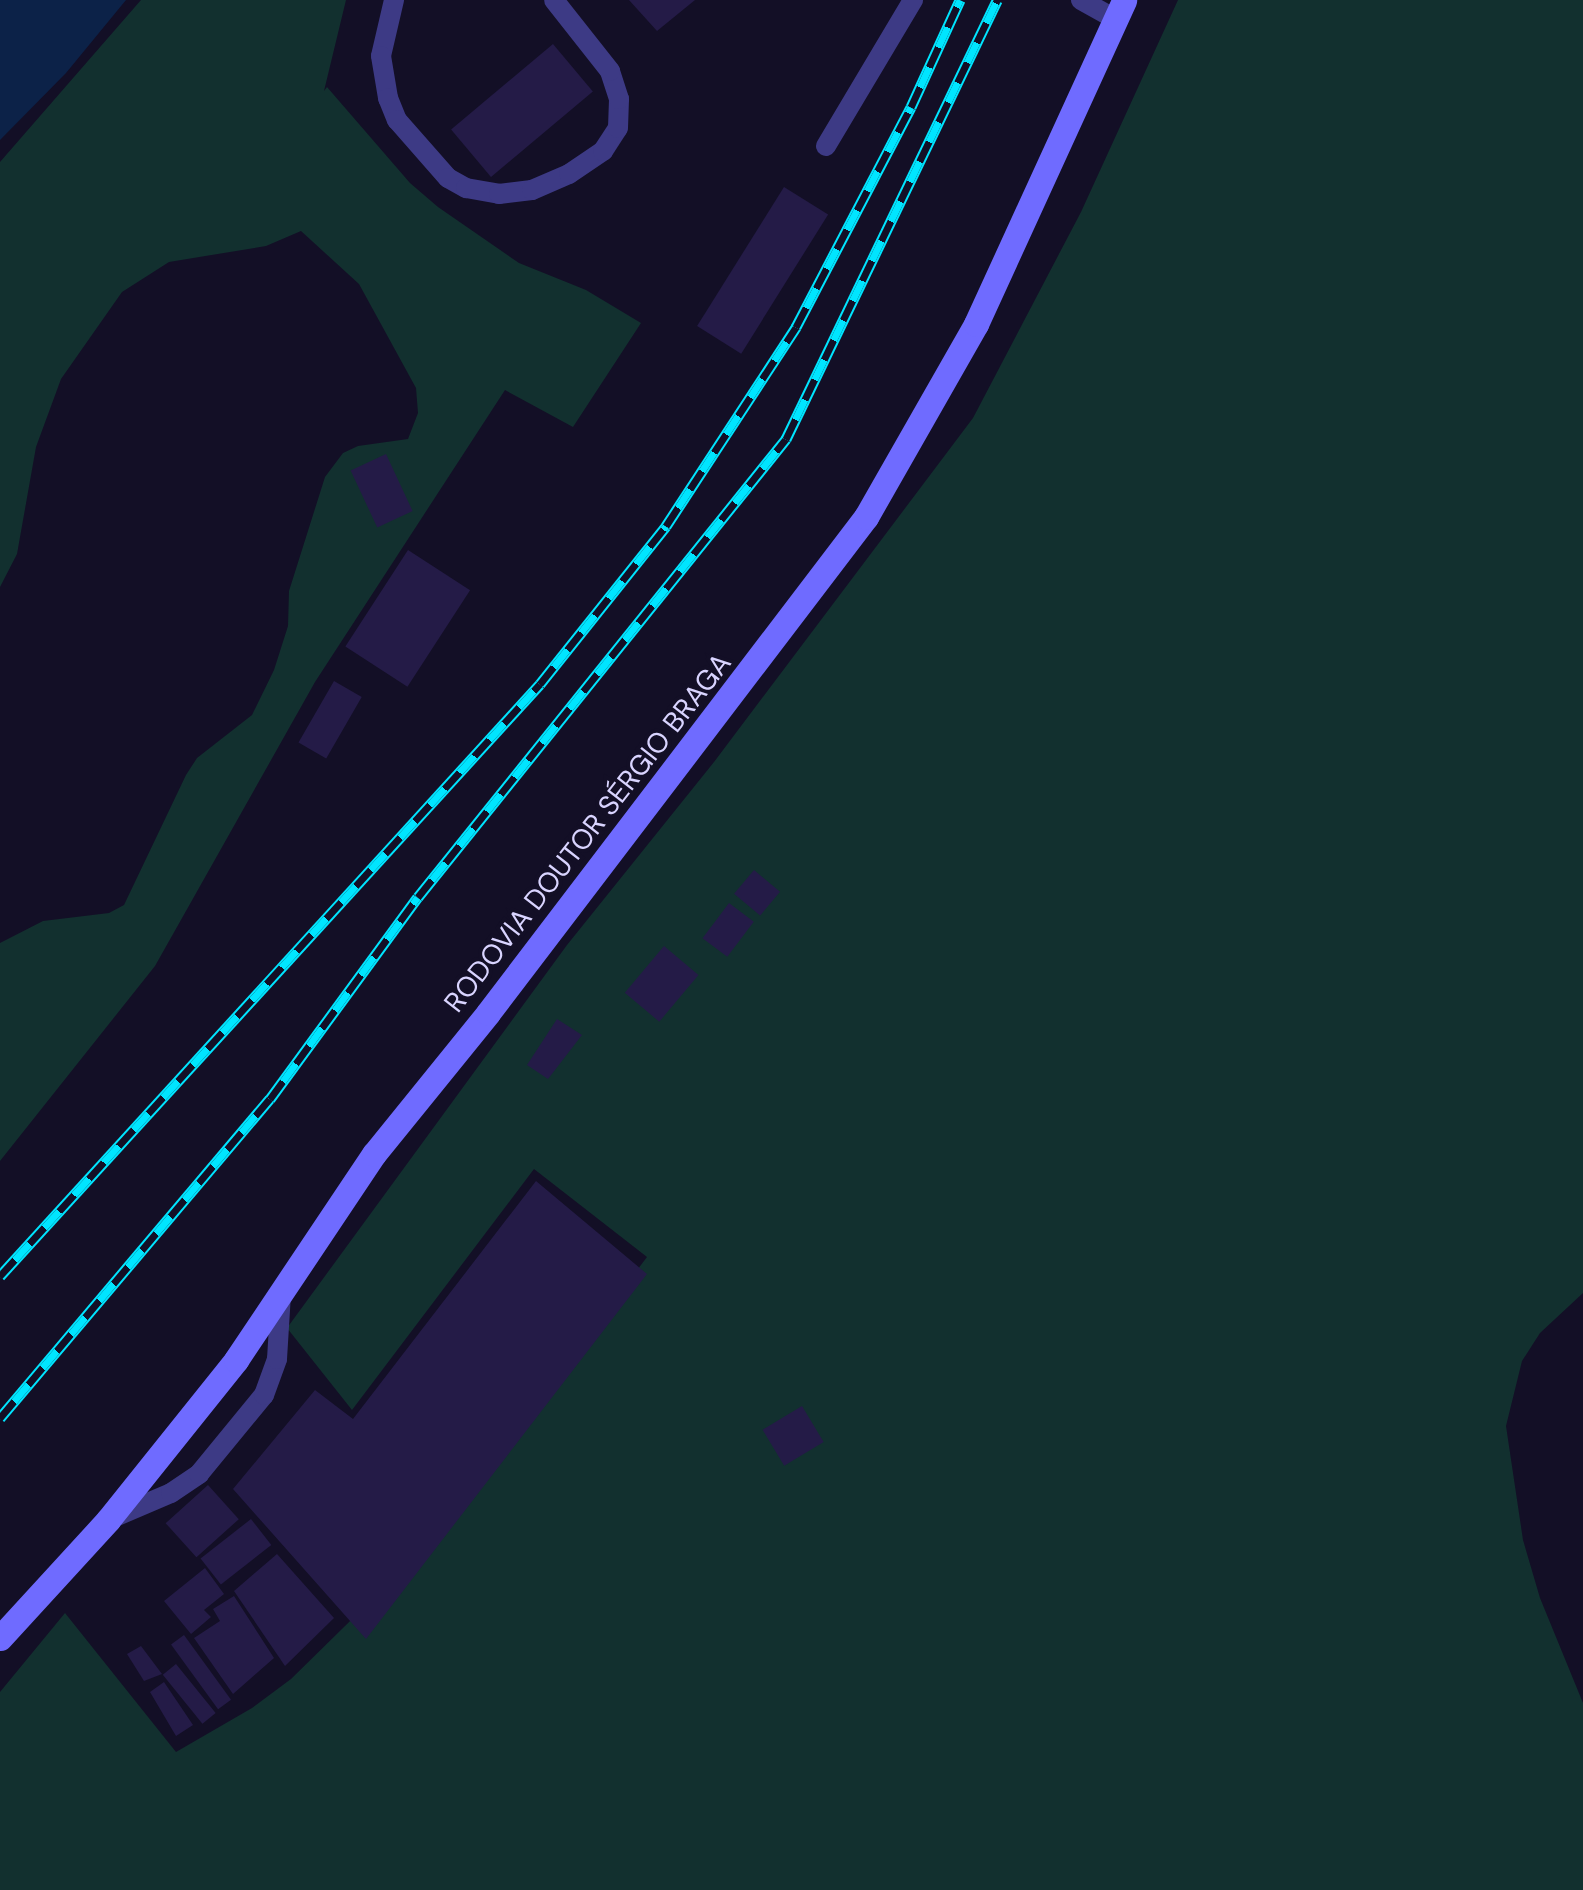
<!DOCTYPE html>
<html>
<head>
<meta charset="utf-8">
<style>
	body { margin:0 }
	#map { position:relative; width:1583px; height:1890px; overflow:hidden; background:#130f26; font-family:"DM Sans",sans-serif }
	div>[style] { position:absolute }
	.green>* { inset:0; background:#12302f }
	.water>* { inset:0; background:#0c2248 }
	.building>* { inset:0; background:#241b47; transform-origin:0 0 }
	.service>* { height:20px; margin:-10px; padding:0 10px; transform-origin:10px; border-radius:10px; background:#3d3a85 }
	.secondary>* { height:25px; margin:-12.5px; padding:0 12.5px; transform-origin:12.5px; border-radius:12.5px; background:#6f6bff }
	.rail>* { height:11px; margin-top:-5.5px; transform-origin:0; background:repeating-linear-gradient(90deg,#130f26 0 22px,#00e5ff 0 44px); box-sizing:border-box; border-block:2px solid #00e5ff }
	span { translate:-50% -50%; white-space:nowrap; text-align:center; line-height:1.15; -webkit-text-stroke:8px #130f26; paint-order:stroke }
	.street-label { font-size:28px; color:#d9d4ff }
</style>
</head>
<body>
<div id="map">
	<div class="green">
		<i style="clip-path:polygon(141px 0,346px 0,324px 91px,327px 87px,410px 183px,438px 207px,519px 263px,586px 290px,641px 323px,573px 427px,505px 390px,315px 682px,155px 966px,0 1161px,0 943px,43px 921px,109px 913px,124px 905px,186px 775px,197px 758px,252px 715px,274px 670px,288px 626px,289px 591px,325px 477px,343px 453px,358px 446px,408px 439px,418px 413px,416px 388px,359px 284px,301px 231px,266px 246px,169px 262px,122px 292px,61px 379px,36px 447px,17px 554px,0 587px,0 162px)"></i>
		<i style="clip-path:polygon(1178px 0,1583px 0,1583px 1293px,1540px 1333px,1522px 1361px,1506px 1426px,1523px 1540px,1540px 1598px,1583px 1703px,1583px 1890px,0 1890px,0 1692px,65px 1613px,176px 1752px,252px 1708px,291px 1679px,398px 1574px,498px 1454px,647px 1257px,534px 1169px,352px 1410px,287px 1328px,567px 945px,714px 762px,973px 418px,1081px 212px)"></i>
	</div>
	<div class="water">
		<i style="clip-path:polygon(0 0,126px 0,66px 73px,0 140px)"></i>
	</div>
	<div class="building">
		<i style="clip-path:polygon(629px 0,695px 0,657px 31px)"></i>
		<i style="left:553px;top:44px;width:62px;height:133px;rotate:50deg"></i>
		<i style="left:784px;top:187px;width:52px;height:164px;rotate:32deg"></i>
		<i style="left:386px;top:454px;width:63px;height:39px;rotate:65deg"></i>
		<i style="left:408px;top:550px;width:74px;height:115px;rotate:33deg"></i>
		<i style="left:334px;top:681px;width:32px;height:71px;rotate:30deg"></i>
		<i style="left:754px;top:870px;width:34px;height:31px;rotate:40deg"></i>
		<i style="left:729px;top:903px;width:31px;height:44px;rotate:37deg"></i>
		<i style="left:664px;top:946px;width:45px;height:61px;rotate:40deg"></i>
		<i style="clip-path:polygon(557px 1019px,582px 1035px,548px 1079px,527px 1065px)"></i>
		<i style="clip-path:polygon(536px 1181px,647px 1274px,366px 1639px,233px 1489px,315px 1390px,353px 1419px)"></i>
		<i style="left:802px;top:1406px;width:42px;height:46px;rotate:59deg"></i>
		<i style="left:208px;top:1485px;width:46px;height:57px;rotate:48deg"></i>
		<i style="left:251px;top:1519px;width:33px;height:64px;rotate:52deg"></i>
		<i style="clip-path:polygon(277px 1554px,334px 1618px,285px 1666px,234px 1591px)"></i>
		<i style="clip-path:polygon(205px 1568px,224px 1594px,204px 1610px,211px 1617px,191px 1634px,164px 1601px)"></i>
		<i style="clip-path:polygon(234px 1596px,274px 1658px,233px 1694px,194px 1638px,220px 1621px,213px 1609px)"></i>
		<i style="left:184px;top:1635px;width:80px;height:16px;rotate:54deg"></i>
		<i style="clip-path:polygon(141px 1646px,162px 1674px,144px 1681px,127px 1654px)"></i>
		<i style="left:176px;top:1664px;width:63px;height:17px;rotate:51deg"></i>
		<i style="clip-path:polygon(164px 1682px,193px 1725px,176px 1736px,150px 1692px)"></i>
	</div>
	<div class="service">
		<i style="left:394px;top:0;width:57px;rotate:103.1deg"></i>
		<i style="left:381px;top:56px;width:43px;rotate:80.5deg"></i>
		<i style="left:388px;top:98px;width:24px;rotate:68deg"></i>
		<i style="left:397px;top:120px;width:77px;rotate:48.7deg"></i>
		<i style="left:448px;top:178px;width:21px;rotate:29deg"></i>
		<i style="left:466px;top:188px;width:34px;rotate:10deg"></i>
		<i style="left:499px;top:194px;width:33px;rotate:-7deg"></i>
		<i style="left:532px;top:190px;width:40px;rotate:-23.4deg"></i>
		<i style="left:569px;top:174px;width:41px;rotate:-34.1deg"></i>
		<i style="left:603px;top:151px;width:27px;rotate:-57deg"></i>
		<i style="left:618px;top:128px;width:29px;rotate:-88deg"></i>
		<i style="left:619px;top:99px;width:29px;rotate:-108deg"></i>
		<i style="left:610px;top:71px;width:90px;rotate:-128.3deg"></i>
		<i style="left:1081px;top:0;width:39px;rotate:29deg"></i>
		<i style="left:826px;top:146px;width:170px;rotate:-59.2deg"></i>
		<i style="left:110px;top:1519px;width:66px;rotate:-23.1deg"></i>
		<i style="left:171px;top:1493px;width:34px;rotate:-34deg"></i>
		<i style="left:199px;top:1474px;width:102px;rotate:-50.6deg"></i>
		<i style="left:264px;top:1395px;width:38px;rotate:-70deg"></i>
		<i style="left:277px;top:1359px;width:65px;rotate:-86.5deg"></i>
	</div>
	<div class="secondary">
		<i style="left:0;top:1638px;width:160px;rotate:-47.5deg"></i>
		<i style="left:108px;top:1520px;width:205px;rotate:-51.3deg"></i>
		<i style="left:236px;top:1360px;width:248px;rotate:-56.2deg"></i>
		<i style="left:374px;top:1154px;width:181px;rotate:-51deg"></i>
		<i style="left:488px;top:1013px;width:624px;rotate:-52.69deg"></i>
		<i style="left:866px;top:517px;width:222px;rotate:-60.3deg"></i>
		<i style="left:976px;top:324px;width:356px;rotate:-65.4deg"></i>
	</div>
	<div class="rail">
		<i style="left:0;top:1276px;width:801px;rotate:-47.63deg"></i>
		<i style="left:540px;top:684px;width:202px;rotate:-51.4deg"></i>
		<i style="left:666px;top:526px;width:238px;rotate:-56.8deg"></i>
		<i style="left:796px;top:327px;width:248px;rotate:-62.4deg"></i>
		<i style="left:911px;top:107px;width:118px;rotate:-65.4deg"></i>
		<i style="left:0;top:1418px;width:418px;rotate:-49.8deg"></i>
		<i style="left:270px;top:1099px;width:250px;rotate:-53.8deg"></i>
		<i style="left:418px;top:897px;width:588px;rotate:-51.22deg"></i>
		<i style="left:786px;top:439px;width:487px;rotate:-64.3deg"></i>
	</div>
	<div class="street-label">
		<span style="left:588px;top:833px;rotate:-52deg">RODOVIA DOUTOR SÉRGIO BRAGA</span>
	</div>
</div>
</body>
</html>
